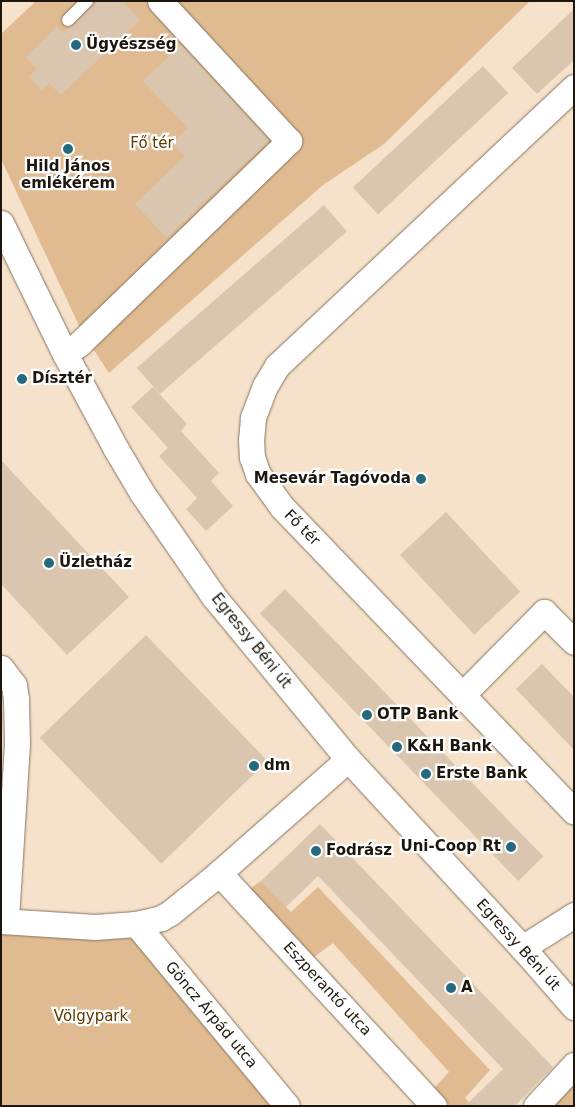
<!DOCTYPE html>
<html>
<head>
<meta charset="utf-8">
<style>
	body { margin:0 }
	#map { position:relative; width:575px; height:1107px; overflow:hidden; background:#f6e1ca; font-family:"DejaVu Sans",sans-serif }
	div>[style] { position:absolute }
	.green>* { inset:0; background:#e0bb91 }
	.building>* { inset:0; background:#dac6af; transform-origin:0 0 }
	.roads { filter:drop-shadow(0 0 1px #86745f) drop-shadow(0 0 1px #86745f) }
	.service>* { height:12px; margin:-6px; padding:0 6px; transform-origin:6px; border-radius:6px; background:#fff }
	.minor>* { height:25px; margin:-12.5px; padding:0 12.5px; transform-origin:12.5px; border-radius:12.5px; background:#fff }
	.dots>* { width:14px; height:14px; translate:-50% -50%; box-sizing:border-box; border:2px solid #fff; border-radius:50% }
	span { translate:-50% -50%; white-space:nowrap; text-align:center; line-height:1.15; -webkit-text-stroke:4.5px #fff; paint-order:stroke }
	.poi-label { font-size:15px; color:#1d160e; font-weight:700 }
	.left { translate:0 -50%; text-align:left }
	.right { translate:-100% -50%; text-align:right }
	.park-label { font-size:15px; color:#5c3800 }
	.street-label { font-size:15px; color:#1d160e }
	.frame { position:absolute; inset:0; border:2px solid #1d160e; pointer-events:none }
</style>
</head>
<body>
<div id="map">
	<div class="green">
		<i style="clip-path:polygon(36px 1px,530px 1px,384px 144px,323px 185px,109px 373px,82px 332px,1px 159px,1px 34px)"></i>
		<i style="clip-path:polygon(261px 881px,291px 912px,318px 887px,490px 1070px,465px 1098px,473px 1106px,450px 1106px,434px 1088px,449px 1072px,333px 943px,310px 960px,245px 892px)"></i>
		<i style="clip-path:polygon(1px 921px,136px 924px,284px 1106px,1px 1106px)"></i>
		<i style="clip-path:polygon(574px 1068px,574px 1106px,538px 1106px)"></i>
	</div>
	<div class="building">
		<i style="clip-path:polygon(98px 1px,122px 1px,140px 20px,61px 95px,49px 83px,42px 90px,29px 77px,37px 69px,26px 57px,57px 26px,64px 33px)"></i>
		<i style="clip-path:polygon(574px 9px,574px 60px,537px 94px,512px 68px)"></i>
		<i style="clip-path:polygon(181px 45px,269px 140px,167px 238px,135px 204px,185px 156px,172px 143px,188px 128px,143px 81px)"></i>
		<i style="left:483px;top:66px;width:37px;height:178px;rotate:47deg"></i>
		<i style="left:324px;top:205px;width:35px;height:248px;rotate:49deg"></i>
		<i style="clip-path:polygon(153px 387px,187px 424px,181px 431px,219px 473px,211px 481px,233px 506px,206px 531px,186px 509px,197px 498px,159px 456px,168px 448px,131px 407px)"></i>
		<i style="clip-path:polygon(1px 460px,129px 597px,67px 655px,1px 584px)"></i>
		<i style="left:446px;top:512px;width:109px;height:63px;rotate:47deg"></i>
		<i style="left:285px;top:589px;width:372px;height:35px;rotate:46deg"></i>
		<i style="left:146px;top:635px;width:175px;height:148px;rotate:46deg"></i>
		<i style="clip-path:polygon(542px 664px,574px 697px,574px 750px,516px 689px)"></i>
		<i style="clip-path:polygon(320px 824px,553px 1067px,515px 1106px,465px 1106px,503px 1069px,318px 876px,286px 907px,261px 881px)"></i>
	</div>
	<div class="roads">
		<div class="service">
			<i style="left:68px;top:20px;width:27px;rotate:-45deg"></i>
		</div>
		<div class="minor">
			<i style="left:574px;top:87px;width:407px;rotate:136.8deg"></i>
			<i style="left:277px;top:366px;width:23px;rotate:121deg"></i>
			<i style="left:265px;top:386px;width:34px;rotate:111deg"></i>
			<i style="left:253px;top:418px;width:21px;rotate:95deg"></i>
			<i style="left:251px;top:439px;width:18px;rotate:87deg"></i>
			<i style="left:252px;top:457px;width:18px;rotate:71deg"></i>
			<i style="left:258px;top:474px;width:41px;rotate:54deg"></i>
			<i style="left:282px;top:507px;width:422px;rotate:46.2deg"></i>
			<i style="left:1px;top:223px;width:146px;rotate:64deg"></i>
			<i style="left:65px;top:354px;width:108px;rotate:61.8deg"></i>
			<i style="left:116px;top:449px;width:51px;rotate:59.4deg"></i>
			<i style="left:142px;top:493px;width:126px;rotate:55.3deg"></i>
			<i style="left:214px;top:597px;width:210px;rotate:50.4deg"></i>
			<i style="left:348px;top:759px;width:264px;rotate:47.3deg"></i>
			<i style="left:527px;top:953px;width:72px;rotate:49deg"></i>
			<i style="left:65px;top:354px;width:19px;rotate:-36deg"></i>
			<i style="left:80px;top:343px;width:291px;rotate:-44deg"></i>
			<i style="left:289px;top:141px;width:190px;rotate:-132.7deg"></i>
			<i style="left:1px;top:668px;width:21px;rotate:53deg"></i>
			<i style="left:14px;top:685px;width:14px;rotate:82deg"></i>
			<i style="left:16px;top:699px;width:45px;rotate:88.7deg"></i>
			<i style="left:17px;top:744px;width:177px;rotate:93.6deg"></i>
			<i style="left:462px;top:695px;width:117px;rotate:-45.3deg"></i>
			<i style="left:544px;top:612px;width:42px;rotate:45deg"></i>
			<i style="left:219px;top:873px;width:317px;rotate:47.3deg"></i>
			<i style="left:1px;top:921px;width:94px;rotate:3.7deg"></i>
			<i style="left:95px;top:927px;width:41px;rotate:-4.2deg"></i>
			<i style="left:136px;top:924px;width:26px;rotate:-13deg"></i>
			<i style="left:161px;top:918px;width:10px;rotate:-29deg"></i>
			<i style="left:170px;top:913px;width:54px;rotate:-39deg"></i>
			<i style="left:212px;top:879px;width:181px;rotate:-41.4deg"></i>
			<i style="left:136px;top:924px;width:236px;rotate:50.3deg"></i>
			<i style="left:522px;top:948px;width:62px;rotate:-32.4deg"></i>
			<i style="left:536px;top:1106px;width:56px;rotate:-47.2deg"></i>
		</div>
	</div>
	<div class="dots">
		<i style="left:76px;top:45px;background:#27697c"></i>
		<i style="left:68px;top:149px;background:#27697c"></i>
		<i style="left:22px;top:379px;background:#27697c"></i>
		<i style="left:421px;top:479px;background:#27697c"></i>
		<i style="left:49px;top:563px;background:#27697c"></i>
		<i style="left:367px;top:715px;background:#27697c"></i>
		<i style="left:397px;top:747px;background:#27697c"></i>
		<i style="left:254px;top:766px;background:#27697c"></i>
		<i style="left:426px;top:774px;background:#27697c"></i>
		<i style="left:511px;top:847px;background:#27697c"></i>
		<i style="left:316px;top:851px;background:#27697c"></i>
		<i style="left:451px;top:988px;background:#27697c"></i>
	</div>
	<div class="poi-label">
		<span class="left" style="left:86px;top:45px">Ügyészség</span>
		<span style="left:68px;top:175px">Hild János<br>emlékérem</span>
		<span class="left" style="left:32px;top:379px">Dísztér</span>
		<span class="right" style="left:411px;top:479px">Mesevár Tagóvoda</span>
		<span class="left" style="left:59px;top:563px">Üzletház</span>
		<span class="left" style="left:377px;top:715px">OTP Bank</span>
		<span class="left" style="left:407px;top:747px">K&amp;H Bank</span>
		<span class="left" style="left:264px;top:766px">dm</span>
		<span class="left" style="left:436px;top:774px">Erste Bank</span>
		<span class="right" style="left:501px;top:847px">Uni-Coop Rt</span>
		<span class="left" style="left:326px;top:851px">Fodrász</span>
		<span class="left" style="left:461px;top:988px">A</span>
	</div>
	<div class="park-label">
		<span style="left:152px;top:144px">Fő tér</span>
		<span style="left:91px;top:1017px">Völgypark</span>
	</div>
	<div class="street-label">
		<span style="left:302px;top:528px;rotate:45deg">Fő tér</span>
		<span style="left:251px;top:641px;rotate:51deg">Egressy Béni út</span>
		<span style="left:518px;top:945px;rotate:48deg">Egressy Béni út</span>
		<span style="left:327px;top:989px;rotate:47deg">Eszperantó utca</span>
		<span style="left:211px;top:1015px;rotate:50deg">Göncz Árpád utca</span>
	</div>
	<div class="frame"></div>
</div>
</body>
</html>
